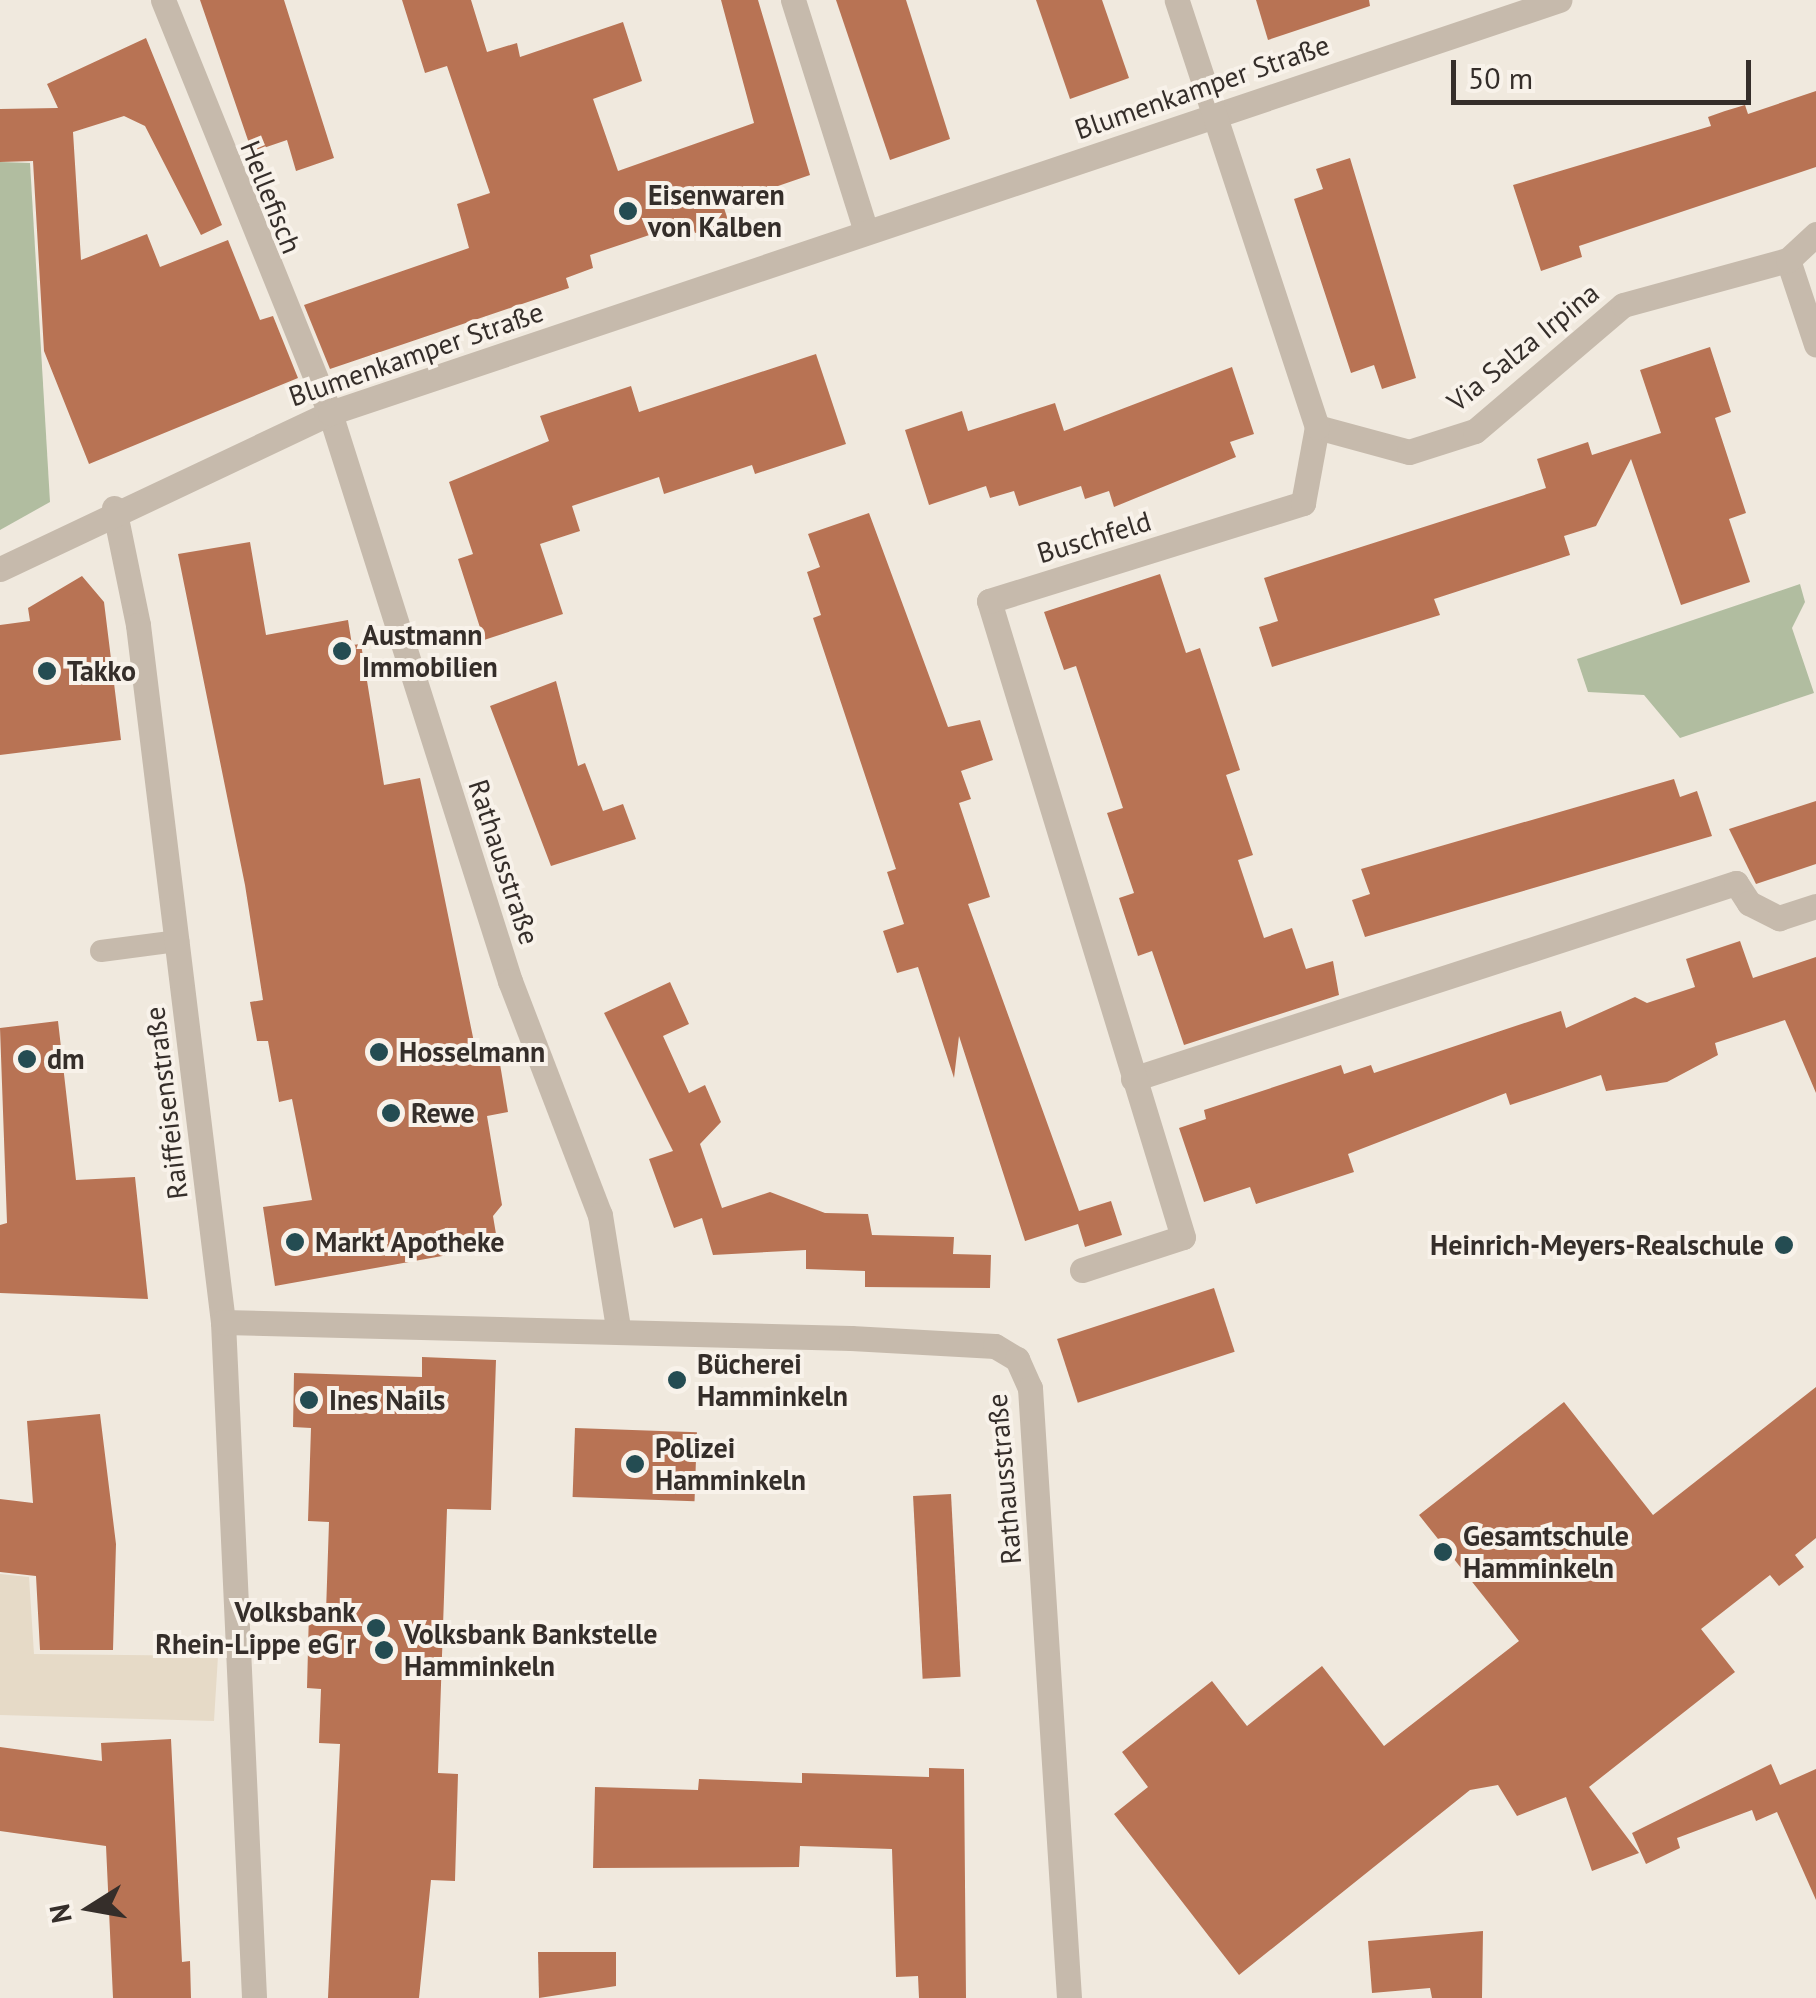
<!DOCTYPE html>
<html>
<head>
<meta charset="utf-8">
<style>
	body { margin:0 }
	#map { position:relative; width:1816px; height:1998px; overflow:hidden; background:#f0e9de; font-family:"PT Sans",sans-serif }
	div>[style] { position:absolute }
	.green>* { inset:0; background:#b1bda0 }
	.plaza>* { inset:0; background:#e6dac7 }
	.building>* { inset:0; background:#b87354; transform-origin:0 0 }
	.lane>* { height:22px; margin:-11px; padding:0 11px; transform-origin:11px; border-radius:11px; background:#c6baac }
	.street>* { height:25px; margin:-12.5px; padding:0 12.5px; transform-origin:12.5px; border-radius:12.5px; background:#c6baac }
	.dots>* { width:28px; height:28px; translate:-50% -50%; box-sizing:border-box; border:5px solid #f8f2ea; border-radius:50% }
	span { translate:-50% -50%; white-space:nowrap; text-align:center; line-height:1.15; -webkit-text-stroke:8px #f8f2ea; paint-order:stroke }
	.street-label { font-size:28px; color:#352e2a }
	.poi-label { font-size:28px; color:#352e2a; font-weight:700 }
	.left { translate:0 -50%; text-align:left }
	.right { translate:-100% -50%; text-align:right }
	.north { position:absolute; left:40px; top:1858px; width:100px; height:100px; -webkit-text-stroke:8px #f8f2ea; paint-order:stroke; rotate:259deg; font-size:28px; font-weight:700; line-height:40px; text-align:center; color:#352e2a }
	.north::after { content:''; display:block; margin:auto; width:35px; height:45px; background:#352e2a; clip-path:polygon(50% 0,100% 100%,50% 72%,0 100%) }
	.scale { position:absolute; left:1451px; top:60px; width:300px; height:45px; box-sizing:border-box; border:5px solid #352e2a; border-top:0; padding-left:12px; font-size:30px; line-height:35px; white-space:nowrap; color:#352e2a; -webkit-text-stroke:8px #f8f2ea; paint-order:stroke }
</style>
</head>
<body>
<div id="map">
	<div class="green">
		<i style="clip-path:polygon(0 162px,30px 163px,50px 502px,0 530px)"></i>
		<i style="clip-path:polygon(1800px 584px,1805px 602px,1792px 628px,1814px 693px,1680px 738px,1644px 695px,1588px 692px,1577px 659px)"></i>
	</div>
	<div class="plaza">
		<i style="clip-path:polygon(0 1574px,29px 1577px,34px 1654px,218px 1656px,214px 1721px,0 1715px)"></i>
	</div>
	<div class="building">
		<i style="clip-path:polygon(200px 0,284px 0,334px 158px,296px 171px,287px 140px,252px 152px)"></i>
		<i style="clip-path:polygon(402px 0,471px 0,487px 52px,517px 43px,520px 57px,623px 22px,642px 81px,593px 99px,618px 171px,754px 123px,721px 0,758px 0,810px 175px,723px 205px,729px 223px,695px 233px,691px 221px,590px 255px,593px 268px,566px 278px,569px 288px,330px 369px,304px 305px,469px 248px,457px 204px,490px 193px,447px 66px,425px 73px)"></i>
		<i style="clip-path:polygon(836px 0,906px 0,950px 139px,890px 160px)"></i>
		<i style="clip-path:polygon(1036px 0,1102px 0,1129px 78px,1070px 99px)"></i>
		<i style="clip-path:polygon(1256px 0,1369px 0,1370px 6px,1268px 40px)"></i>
		<i style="clip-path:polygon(146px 38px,222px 225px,201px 235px,145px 126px,124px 116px,73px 132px,81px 260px,147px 234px,160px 267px,228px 240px,260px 320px,273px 316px,298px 378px,89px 464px,44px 351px,33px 161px,0 162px,0 109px,58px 108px,47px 84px)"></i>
		<i style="clip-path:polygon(1816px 91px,1816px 167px,1579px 246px,1582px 257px,1541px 271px,1513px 185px,1711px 126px,1708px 117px,1725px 111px,1745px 105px,1748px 114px)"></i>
		<i style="clip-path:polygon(1350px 158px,1416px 378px,1382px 389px,1374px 365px,1351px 373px,1294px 199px,1323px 189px,1316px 169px)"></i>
		<i style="clip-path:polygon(1710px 347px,1731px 412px,1715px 418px,1746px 513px,1729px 519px,1750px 582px,1681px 605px,1631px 459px,1596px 526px,1564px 536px,1570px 555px,1434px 599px,1440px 615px,1272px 667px,1259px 627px,1278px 621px,1264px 578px,1546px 488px,1537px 459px,1588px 442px,1592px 455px,1661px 433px,1640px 370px)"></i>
		<i style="clip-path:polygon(816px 354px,846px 444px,755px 474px,752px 465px,664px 494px,659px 477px,572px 506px,580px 531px,540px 544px,563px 614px,484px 640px,458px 559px,473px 554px,449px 482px,549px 441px,540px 416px,631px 386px,639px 412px)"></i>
		<i style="clip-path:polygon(1232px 367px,1254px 434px,1230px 442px,1236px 457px,1114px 507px,1109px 491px,1085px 499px,1081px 486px,1019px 506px,1014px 491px,990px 498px,986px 486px,929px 505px,905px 430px,962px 411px,968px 431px,1055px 403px,1064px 431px)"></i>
		<i style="clip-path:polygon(869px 513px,948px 727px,980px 720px,993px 760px,961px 771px,971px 799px,959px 803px,990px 897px,968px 904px,1079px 1211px,1111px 1201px,1122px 1235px,1085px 1247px,1078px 1224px,1025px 1241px,959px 1036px,954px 1078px,918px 967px,897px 973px,883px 931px,904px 924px,887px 872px,896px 869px,813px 618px,821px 615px,807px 572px,820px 567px,808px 534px)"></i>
		<i style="clip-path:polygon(250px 542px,266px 635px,348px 620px,352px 645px,361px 644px,384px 785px,420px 778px,475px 1047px,500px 1064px,508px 1112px,487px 1116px,502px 1205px,493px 1216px,498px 1246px,275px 1286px,263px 1207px,312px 1200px,292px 1099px,279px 1102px,268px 1041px,257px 1041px,250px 1002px,263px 1000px,245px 885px,178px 554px)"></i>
		<i style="clip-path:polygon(1160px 574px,1186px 653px,1200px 648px,1240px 770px,1226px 775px,1253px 855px,1238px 860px,1264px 938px,1292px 928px,1306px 969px,1333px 961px,1339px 995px,1184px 1045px,1152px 951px,1138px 956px,1119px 898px,1134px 893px,1107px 813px,1123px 808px,1076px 666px,1064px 670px,1044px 612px)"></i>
		<i style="clip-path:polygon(82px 576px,104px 602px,121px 740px,0 755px,0 625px,30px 621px,28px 608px)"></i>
		<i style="clip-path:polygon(556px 681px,578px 766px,585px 763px,603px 811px,623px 804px,636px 839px,551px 866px,490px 706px)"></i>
		<i style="clip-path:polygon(1674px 779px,1680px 797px,1697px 791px,1712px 836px,1365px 937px,1352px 900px,1370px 894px,1361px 869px)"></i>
		<i style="clip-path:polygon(1816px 801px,1816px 864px,1756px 884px,1729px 829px)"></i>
		<i style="clip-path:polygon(1740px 941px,1753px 978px,1816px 957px,1816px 1093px,1785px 1020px,1715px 1043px,1718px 1055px,1667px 1082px,1606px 1091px,1601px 1075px,1510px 1105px,1506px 1093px,1348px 1154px,1354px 1172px,1256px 1204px,1250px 1187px,1204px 1202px,1179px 1128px,1206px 1119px,1204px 1110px,1341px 1065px,1344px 1074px,1371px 1065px,1374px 1073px,1561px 1011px,1566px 1028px,1635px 997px,1647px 1003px,1695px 987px,1686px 959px)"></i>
		<i style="clip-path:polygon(670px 982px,689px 1024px,663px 1036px,689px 1093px,705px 1085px,721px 1122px,700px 1144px,722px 1208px,770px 1192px,825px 1213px,868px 1214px,872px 1235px,954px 1237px,953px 1254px,991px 1255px,990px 1288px,865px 1287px,865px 1271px,806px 1269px,806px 1250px,713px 1255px,702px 1218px,674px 1228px,649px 1159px,673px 1151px,604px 1013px)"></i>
		<i style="clip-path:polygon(58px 1021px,76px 1180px,135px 1177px,148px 1299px,0 1293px,0 1225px,7px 1223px,0 1028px)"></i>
		<i style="left:1214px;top:1288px;width:67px;height:165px;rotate:72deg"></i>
		<i style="clip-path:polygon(422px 1357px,496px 1360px,491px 1510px,447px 1509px,438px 1773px,458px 1774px,455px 1881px,431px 1880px,419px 1998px,328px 1998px,340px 1744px,319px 1743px,321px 1689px,307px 1688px,309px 1611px,326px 1612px,329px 1522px,308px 1521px,311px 1428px,293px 1427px,294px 1373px,422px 1377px)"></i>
		<i style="clip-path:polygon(1816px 1387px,1816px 1538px,1795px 1555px,1804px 1567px,1779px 1586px,1770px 1575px,1701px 1629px,1735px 1672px,1589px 1787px,1639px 1853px,1592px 1871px,1566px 1797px,1517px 1816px,1498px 1785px,1470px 1790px,1239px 1975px,1114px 1814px,1148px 1787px,1122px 1752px,1212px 1681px,1247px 1726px,1322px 1666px,1384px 1746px,1519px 1641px,1419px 1515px,1564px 1402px,1653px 1515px)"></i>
		<i style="clip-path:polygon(100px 1414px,116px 1544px,113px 1650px,40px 1650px,36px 1576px,0 1572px,0 1499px,33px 1503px,27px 1421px)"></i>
		<i style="left:575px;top:1428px;width:122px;height:69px;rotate:2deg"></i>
		<i style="left:951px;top:1494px;width:183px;height:38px;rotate:87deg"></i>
		<i style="clip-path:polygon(171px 1739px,182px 1962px,190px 1961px,191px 1998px,113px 1998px,106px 1846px,0 1831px,0 1747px,102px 1761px,101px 1743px)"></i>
		<i style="clip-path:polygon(1771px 1764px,1780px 1785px,1816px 1769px,1816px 1900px,1777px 1812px,1756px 1821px,1752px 1810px,1677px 1838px,1680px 1848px,1646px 1864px,1632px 1833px)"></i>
		<i style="clip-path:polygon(929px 1768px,964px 1769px,966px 1998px,919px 1998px,918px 1976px,896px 1977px,892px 1849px,800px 1846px,799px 1867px,593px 1868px,595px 1787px,698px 1790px,699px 1779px,802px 1783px,802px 1773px,929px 1777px)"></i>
		<i style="clip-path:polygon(1483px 1931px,1482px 1998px,1432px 1998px,1430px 1988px,1372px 1993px,1368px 1941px)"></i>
		<i style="clip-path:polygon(538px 1952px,616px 1952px,616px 1986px,539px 1998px)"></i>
	</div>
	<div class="lane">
		<i style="left:101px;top:951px;width:78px;rotate:-7.4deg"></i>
	</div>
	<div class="street">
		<i style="left:163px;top:0;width:445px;rotate:68deg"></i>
		<i style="left:330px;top:413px;width:596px;rotate:72.42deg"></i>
		<i style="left:510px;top:981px;width:251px;rotate:69deg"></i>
		<i style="left:600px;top:1215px;width:113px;rotate:80.9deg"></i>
		<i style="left:793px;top:0;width:243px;rotate:72.5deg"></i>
		<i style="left:1788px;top:260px;width:89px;rotate:71.6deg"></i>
		<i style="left:1317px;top:427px;width:95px;rotate:15.2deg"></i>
		<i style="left:1409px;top:452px;width:69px;rotate:-17.7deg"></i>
		<i style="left:1475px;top:431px;width:194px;rotate:-40.4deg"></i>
		<i style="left:1623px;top:305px;width:171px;rotate:-15.3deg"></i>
		<i style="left:1788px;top:260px;width:38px;rotate:-43deg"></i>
		<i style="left:114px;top:508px;width:119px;rotate:78.4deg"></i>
		<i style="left:138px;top:625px;width:702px;rotate:83.05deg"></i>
		<i style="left:223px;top:1322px;width:677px;rotate:87.37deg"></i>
		<i style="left:0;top:569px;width:365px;rotate:-25.3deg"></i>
		<i style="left:330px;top:413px;width:1297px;rotate:-18.57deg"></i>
		<i style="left:1133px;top:1079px;width:634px;rotate:-18.01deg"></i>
		<i style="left:1736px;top:883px;width:24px;rotate:57deg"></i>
		<i style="left:1749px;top:903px;width:34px;rotate:27deg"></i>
		<i style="left:1779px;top:918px;width:39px;rotate:-18deg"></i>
		<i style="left:1082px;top:1270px;width:106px;rotate:-18.1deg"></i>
		<i style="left:1183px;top:1237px;width:665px;rotate:-106.96deg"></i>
		<i style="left:989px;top:601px;width:329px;rotate:-17.3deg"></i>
		<i style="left:1303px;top:503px;width:77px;rotate:-79.6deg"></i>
		<i style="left:1317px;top:427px;width:449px;rotate:-108.2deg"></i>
		<i style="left:223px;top:1322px;width:628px;rotate:1.46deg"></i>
		<i style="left:851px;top:1338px;width:144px;rotate:3.2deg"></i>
		<i style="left:995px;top:1346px;width:26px;rotate:31deg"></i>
		<i style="left:1017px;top:1359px;width:32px;rotate:66deg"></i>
		<i style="left:1030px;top:1388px;width:611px;rotate:86.34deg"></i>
	</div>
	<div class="dots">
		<i style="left:628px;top:211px;background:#244c52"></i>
		<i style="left:342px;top:651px;background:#244c52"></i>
		<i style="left:47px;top:671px;background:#244c52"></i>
		<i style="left:379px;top:1052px;background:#244c52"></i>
		<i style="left:27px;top:1059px;background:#244c52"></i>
		<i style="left:391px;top:1113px;background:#244c52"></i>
		<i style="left:295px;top:1242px;background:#244c52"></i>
		<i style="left:1784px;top:1245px;background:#244c52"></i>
		<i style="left:677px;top:1380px;background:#244c52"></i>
		<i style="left:309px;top:1400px;background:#244c52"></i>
		<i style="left:635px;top:1464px;background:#244c52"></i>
		<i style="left:1443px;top:1552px;background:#244c52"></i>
		<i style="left:376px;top:1628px;background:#244c52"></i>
		<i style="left:384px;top:1650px;background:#244c52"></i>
	</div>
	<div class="street-label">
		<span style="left:1202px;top:87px;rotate:-19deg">Blumenkamper Straße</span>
		<span style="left:271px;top:197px;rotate:68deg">Hellefisch</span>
		<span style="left:1523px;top:347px;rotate:-39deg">Via Salza Irpina</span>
		<span style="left:416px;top:354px;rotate:-19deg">Blumenkamper Straße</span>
		<span style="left:1094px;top:537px;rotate:-17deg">Buschfeld</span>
		<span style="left:504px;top:862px;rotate:72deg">Rathausstraße</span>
		<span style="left:166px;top:1103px;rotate:-97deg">Raiffeisenstraße</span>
		<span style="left:1004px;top:1479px;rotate:-95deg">Rathausstraße</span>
	</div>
	<div class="poi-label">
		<span class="left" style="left:648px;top:211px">Eisenwaren<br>von Kalben</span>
		<span class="left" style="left:362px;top:651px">Austmann<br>Immobilien</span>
		<span class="left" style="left:67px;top:671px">Takko</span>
		<span class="left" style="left:399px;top:1052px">Hosselmann</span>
		<span class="left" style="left:47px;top:1059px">dm</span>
		<span class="left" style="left:411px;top:1113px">Rewe</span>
		<span class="left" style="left:315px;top:1242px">Markt Apotheke</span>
		<span class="right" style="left:1764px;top:1245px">Heinrich-Meyers-Realschule</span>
		<span class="left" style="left:697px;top:1380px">Bücherei<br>Hamminkeln</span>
		<span class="left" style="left:329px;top:1400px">Ines Nails</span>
		<span class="left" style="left:655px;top:1464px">Polizei<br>Hamminkeln</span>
		<span class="left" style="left:1463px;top:1552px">Gesamtschule<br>Hamminkeln</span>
		<span class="right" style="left:356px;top:1628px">Volksbank<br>Rhein-Lippe eG r</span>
		<span class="left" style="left:404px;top:1650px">Volksbank Bankstelle<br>Hamminkeln</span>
	</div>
	<div class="north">N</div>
	<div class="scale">50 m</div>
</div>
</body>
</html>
